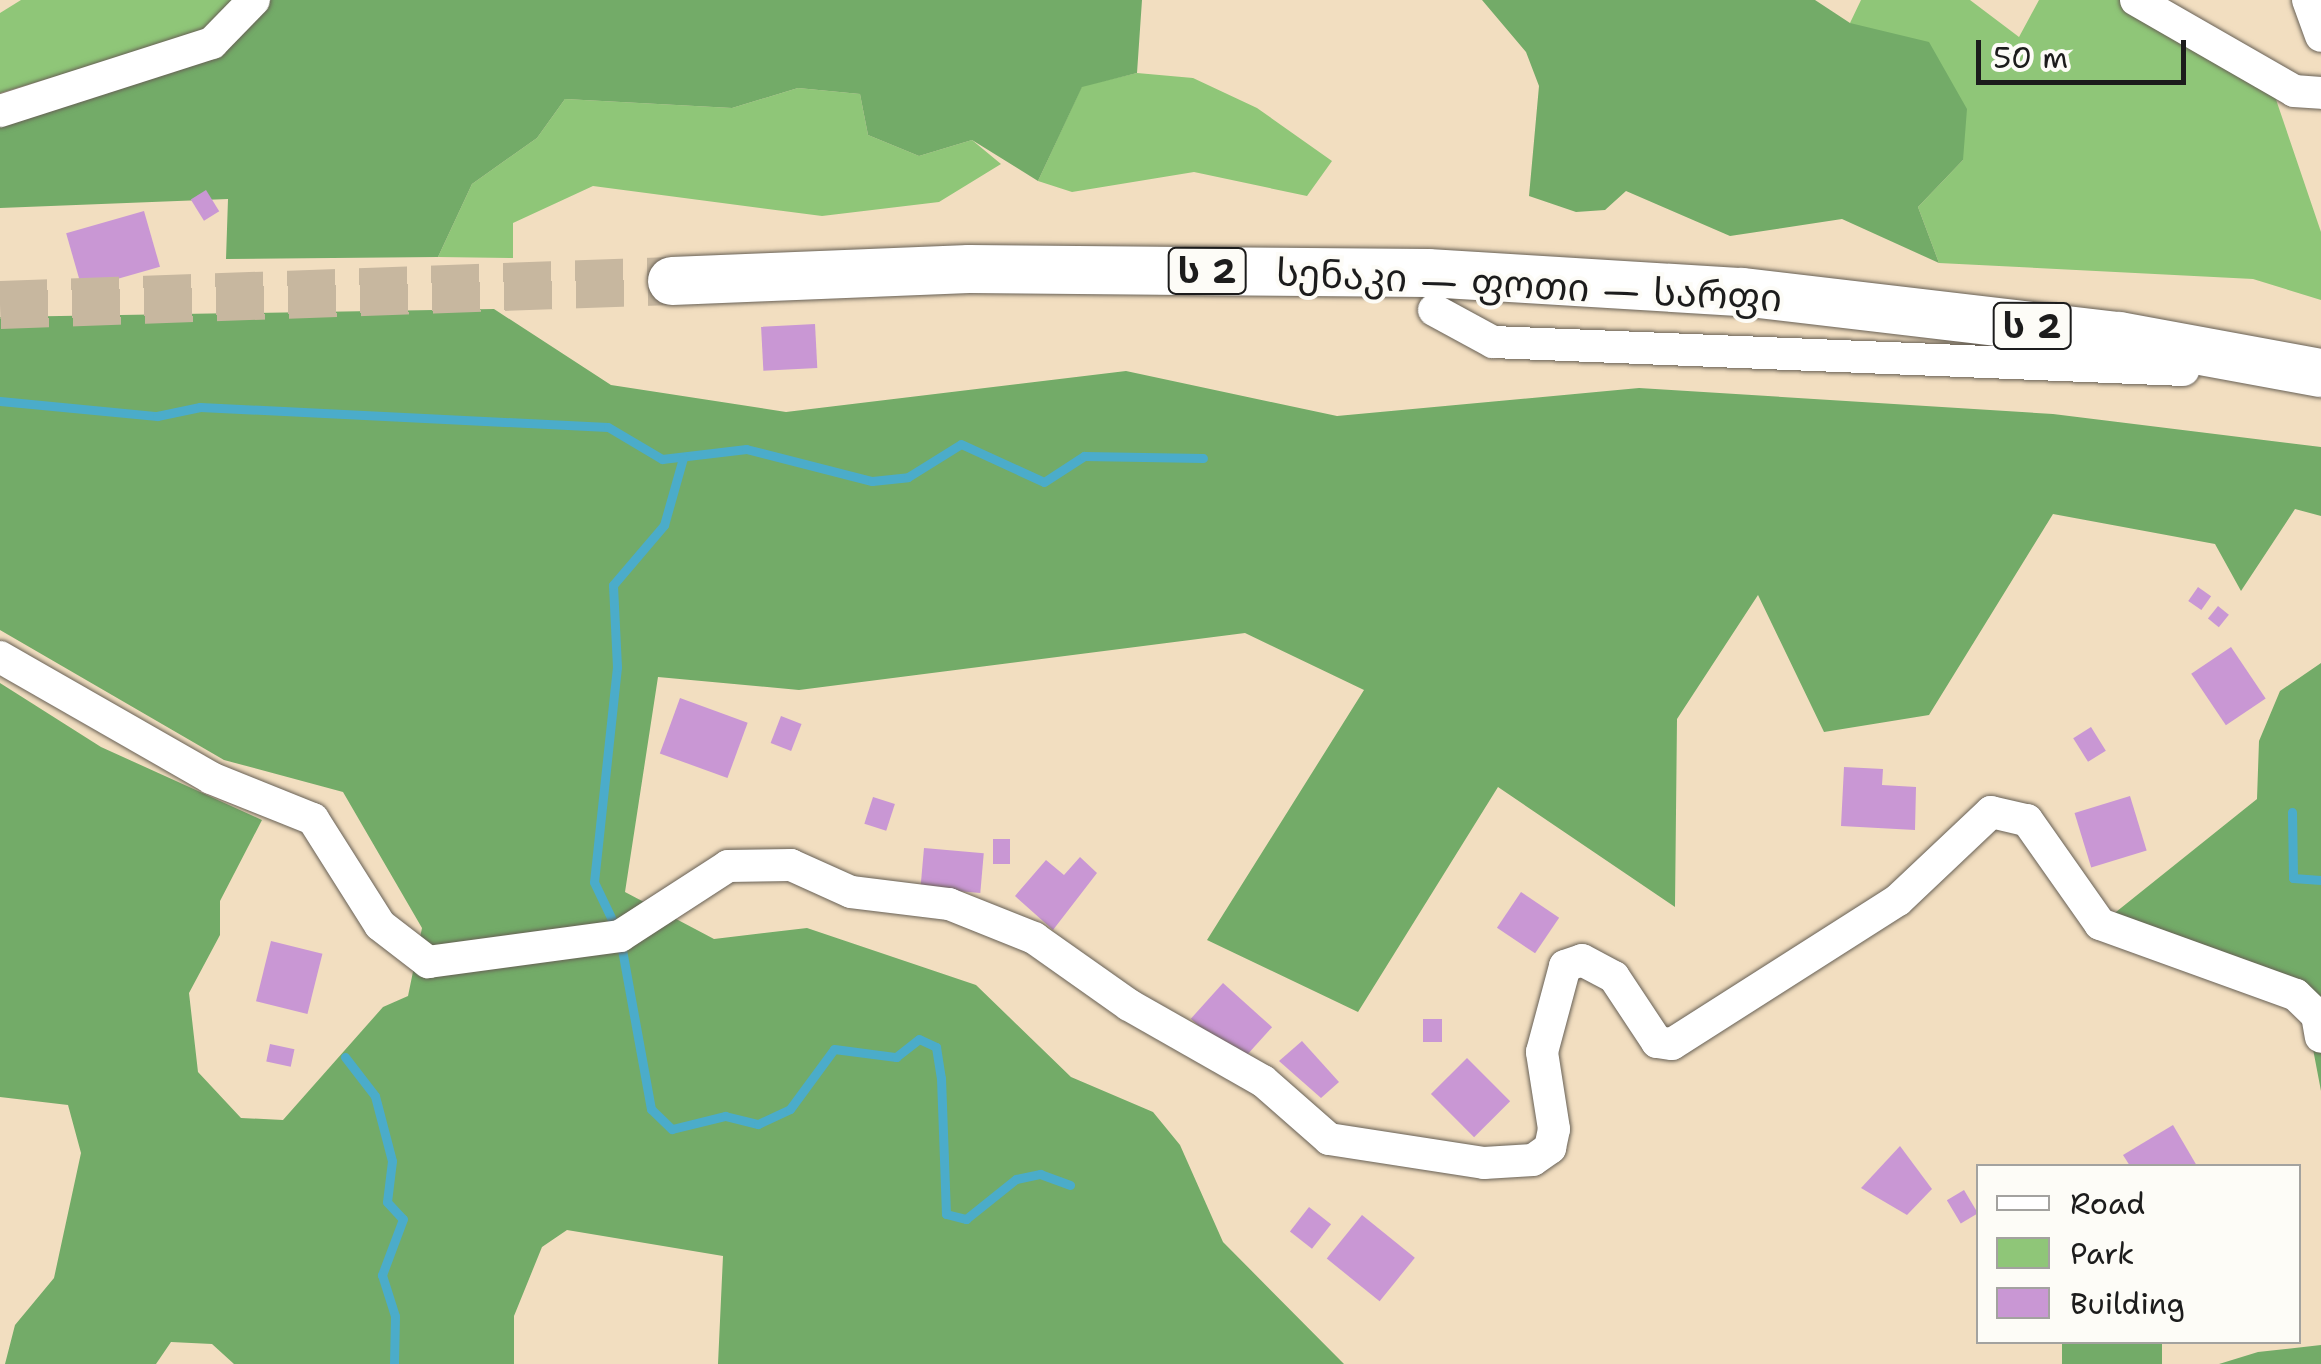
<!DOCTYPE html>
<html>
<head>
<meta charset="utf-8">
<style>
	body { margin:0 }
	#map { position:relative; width:2321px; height:1364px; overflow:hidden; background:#f2dec0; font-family:"Shantell Sans","Noto Sans Georgian",sans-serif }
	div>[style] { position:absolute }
	.green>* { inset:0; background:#8fc678 }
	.forest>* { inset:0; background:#73ab68; transform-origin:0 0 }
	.stream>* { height:9px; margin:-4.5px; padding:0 4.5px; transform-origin:4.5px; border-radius:4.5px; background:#4bacca }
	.building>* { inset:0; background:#c997d4; transform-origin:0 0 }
	.highway-tunnel>* { height:48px; margin-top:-24px; transform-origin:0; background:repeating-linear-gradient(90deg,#c7b79f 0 48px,transparent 0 72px) }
	.roads { filter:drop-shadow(0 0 2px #676055) drop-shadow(0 0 2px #676055) }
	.minor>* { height:32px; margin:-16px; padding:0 16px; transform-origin:16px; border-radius:16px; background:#fff }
	.highway>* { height:48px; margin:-24px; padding:0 24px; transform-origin:24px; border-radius:24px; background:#fff }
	span { translate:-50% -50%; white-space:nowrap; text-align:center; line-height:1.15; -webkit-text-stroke:8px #fdfcf7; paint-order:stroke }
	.shield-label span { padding:2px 8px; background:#fdfcf7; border:2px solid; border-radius:8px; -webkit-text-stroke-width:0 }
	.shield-label { font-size:35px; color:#1c1c1c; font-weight:700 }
	.street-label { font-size:38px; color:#1c1c1c }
	.legend { position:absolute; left:1976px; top:1164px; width:325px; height:180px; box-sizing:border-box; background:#fdfcf7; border:2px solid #a3a29f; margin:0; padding:12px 18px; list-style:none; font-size:30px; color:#1c1c1c }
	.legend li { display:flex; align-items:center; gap:20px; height:50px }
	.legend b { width:50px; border:2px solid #a3a29f }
	.scale { position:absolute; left:1976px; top:40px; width:210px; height:45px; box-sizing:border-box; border:5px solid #1c1c1c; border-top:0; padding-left:12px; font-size:30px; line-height:35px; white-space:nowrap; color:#1c1c1c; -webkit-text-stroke:8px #fdfcf7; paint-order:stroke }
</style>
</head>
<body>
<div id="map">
	<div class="green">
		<i style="clip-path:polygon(21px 0,235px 0,208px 31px,0 93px,0 13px)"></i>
		<i style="clip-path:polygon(1861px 0,1970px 0,2019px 37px,2039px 0,2144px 0,2268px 76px,2321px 232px,2321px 300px,2253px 279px,1939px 263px,1918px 207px,1963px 160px,1850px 23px)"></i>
		<i style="clip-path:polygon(1137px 73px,1193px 78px,1257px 108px,1332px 161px,1307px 196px,1194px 172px,1072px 192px,1038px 181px,1082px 86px)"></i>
		<i style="clip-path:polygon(798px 88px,860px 94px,868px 135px,919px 156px,972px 140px,1001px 164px,939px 202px,822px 216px,593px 186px,513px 223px,513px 258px,438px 257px,472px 184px,537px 138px,565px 99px,732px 108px)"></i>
	</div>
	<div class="forest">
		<i style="clip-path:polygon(257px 0,1142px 0,1137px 73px,1082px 87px,1038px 181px,972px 140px,919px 156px,868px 135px,860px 94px,798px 88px,732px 108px,565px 99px,537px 138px,472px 184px,438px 257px,226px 259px,228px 199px,0 208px,0 118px,216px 53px)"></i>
		<i style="clip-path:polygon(1482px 0,1815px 0,1850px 23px,1929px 42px,1967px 109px,1963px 160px,1918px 207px,1939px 263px,1842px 219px,1730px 236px,1626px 191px,1605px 210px,1576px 212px,1529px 196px,1539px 86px,1526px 52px)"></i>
		<i style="clip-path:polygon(494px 309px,611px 385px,786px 412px,1126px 371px,1337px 416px,1639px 388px,2053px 414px,2321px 447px,2321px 516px,2295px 509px,2241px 591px,2215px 544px,2053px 514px,1929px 715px,1824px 732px,1758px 595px,1677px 719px,1675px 907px,1498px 787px,1358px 1012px,1207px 940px,1364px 690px,1245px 633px,799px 690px,658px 677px,625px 892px,714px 939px,807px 928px,976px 985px,1071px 1077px,1153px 1112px,1180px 1145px,1223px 1242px,1344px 1364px,718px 1364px,723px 1256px,567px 1230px,542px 1247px,514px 1316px,514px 1364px,234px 1364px,212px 1344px,171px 1342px,156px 1364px,5px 1364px,15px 1325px,54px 1278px,81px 1153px,68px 1105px,0 1097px,0 683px,101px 747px,262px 820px,220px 901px,220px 935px,189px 993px,198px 1072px,241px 1118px,283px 1120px,383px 1007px,408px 996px,422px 928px,343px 792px,224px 760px,0 630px,0 317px)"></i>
		<i style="clip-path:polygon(2321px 663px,2321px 1091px,2305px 1007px,2091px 932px,2257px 799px,2259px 741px,2280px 691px)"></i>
		<i style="left:2062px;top:1342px;width:100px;height:22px"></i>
		<i style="clip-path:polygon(2321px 1345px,2321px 1364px,2219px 1364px,2258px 1352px)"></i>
	</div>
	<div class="stream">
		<i style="left:0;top:401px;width:158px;rotate:5.5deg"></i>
		<i style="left:157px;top:416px;width:44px;rotate:-11.8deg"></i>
		<i style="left:200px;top:407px;width:408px;rotate:2.8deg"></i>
		<i style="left:608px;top:427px;width:63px;rotate:30.7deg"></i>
		<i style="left:662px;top:459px;width:85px;rotate:-6.8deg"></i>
		<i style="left:746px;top:449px;width:130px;rotate:14.3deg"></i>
		<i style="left:872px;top:481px;width:36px;rotate:-6deg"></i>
		<i style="left:908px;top:477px;width:62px;rotate:-31.9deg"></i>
		<i style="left:961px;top:444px;width:91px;rotate:24.6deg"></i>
		<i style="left:1044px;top:482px;width:48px;rotate:-33deg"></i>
		<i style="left:1084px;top:456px;width:119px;rotate:1deg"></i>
		<i style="left:2292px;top:812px;width:66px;rotate:89.1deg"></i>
		<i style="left:2293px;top:878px;width:28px;rotate:4deg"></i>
		<i style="left:617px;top:930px;width:53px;rotate:-115.6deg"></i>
		<i style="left:594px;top:882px;width:216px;rotate:-83.9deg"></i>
		<i style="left:617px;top:667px;width:82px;rotate:-92.8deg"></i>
		<i style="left:613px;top:585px;width:79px;rotate:-49.6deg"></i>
		<i style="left:664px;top:525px;width:70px;rotate:-74.2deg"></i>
		<i style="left:621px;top:944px;width:168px;rotate:79.7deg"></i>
		<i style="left:651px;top:1109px;width:29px;rotate:44deg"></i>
		<i style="left:672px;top:1129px;width:55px;rotate:-13.8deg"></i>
		<i style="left:725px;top:1116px;width:34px;rotate:14deg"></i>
		<i style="left:758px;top:1124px;width:35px;rotate:-25deg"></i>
		<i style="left:790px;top:1109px;width:74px;rotate:-53.7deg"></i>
		<i style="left:834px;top:1049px;width:63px;rotate:7.4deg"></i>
		<i style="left:896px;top:1057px;width:29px;rotate:-38deg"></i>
		<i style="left:919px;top:1039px;width:19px;rotate:25deg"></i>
		<i style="left:936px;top:1047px;width:31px;rotate:81deg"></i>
		<i style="left:941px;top:1078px;width:136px;rotate:87.9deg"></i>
		<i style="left:946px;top:1214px;width:21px;rotate:14deg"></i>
		<i style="left:966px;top:1219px;width:64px;rotate:-38.7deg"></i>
		<i style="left:1016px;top:1179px;width:25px;rotate:-12deg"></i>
		<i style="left:1040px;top:1174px;width:32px;rotate:20deg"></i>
		<i style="left:345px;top:1057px;width:49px;rotate:52.4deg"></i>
		<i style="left:375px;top:1096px;width:67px;rotate:75.3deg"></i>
		<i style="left:392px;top:1161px;width:41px;rotate:97deg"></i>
		<i style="left:387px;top:1202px;width:23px;rotate:47deg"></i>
		<i style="left:403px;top:1219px;width:60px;rotate:110.6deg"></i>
		<i style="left:382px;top:1275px;width:43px;rotate:72.4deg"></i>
		<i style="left:395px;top:1316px;width:48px;rotate:91.2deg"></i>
	</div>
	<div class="building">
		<i style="left:206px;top:190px;width:25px;height:18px;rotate:58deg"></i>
		<i style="left:144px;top:211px;width:58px;height:81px;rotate:74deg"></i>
		<i style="left:815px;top:324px;width:44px;height:54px;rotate:87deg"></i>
		<i style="left:2198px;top:587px;width:16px;height:17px;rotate:35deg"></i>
		<i style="left:2218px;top:606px;width:14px;height:16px;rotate:39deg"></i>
		<i style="left:2231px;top:647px;width:62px;height:48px;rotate:56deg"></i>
		<i style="left:680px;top:698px;width:72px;height:59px;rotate:20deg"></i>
		<i style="left:781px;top:716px;width:22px;height:29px;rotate:21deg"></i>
		<i style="left:2091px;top:727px;width:28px;height:21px;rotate:58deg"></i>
		<i style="clip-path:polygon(1844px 767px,1883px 769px,1882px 785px,1916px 787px,1915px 830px,1841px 826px)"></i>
		<i style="left:2130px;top:796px;width:57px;height:58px;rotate:73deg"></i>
		<i style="left:873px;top:797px;width:23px;height:28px;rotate:18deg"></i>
		<i style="left:993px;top:839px;width:17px;height:25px"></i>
		<i style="left:924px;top:848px;width:60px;height:40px;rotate:5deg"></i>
		<i style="clip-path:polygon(1080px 857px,1097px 873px,1053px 930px,1015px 896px,1046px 860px,1064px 875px)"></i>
		<i style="left:1521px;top:892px;width:46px;height:43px;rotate:34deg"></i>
		<i style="left:271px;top:941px;width:53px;height:62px;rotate:14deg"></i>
		<i style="left:1223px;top:983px;width:66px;height:48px;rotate:42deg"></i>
		<i style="left:1423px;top:1019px;width:19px;height:23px"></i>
		<i style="clip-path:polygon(1302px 1041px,1339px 1082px,1321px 1098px,1279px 1061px)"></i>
		<i style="left:270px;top:1044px;width:25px;height:18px;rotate:12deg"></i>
		<i style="left:1467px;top:1058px;width:61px;height:51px;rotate:45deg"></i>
		<i style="clip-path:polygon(2173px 1125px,2197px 1166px,2130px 1166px,2123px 1155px)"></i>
		<i style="clip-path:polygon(1900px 1146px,1932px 1189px,1907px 1215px,1861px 1188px)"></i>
		<i style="left:1964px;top:1190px;width:27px;height:20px;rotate:59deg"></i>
		<i style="left:1309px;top:1207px;width:28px;height:31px;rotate:38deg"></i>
		<i style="left:1362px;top:1215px;width:68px;height:56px;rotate:39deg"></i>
	</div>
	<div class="highway-tunnel">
		<i style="left:0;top:305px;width:672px;rotate:-2.05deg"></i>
	</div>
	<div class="roads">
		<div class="minor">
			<i style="left:2136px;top:0;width:182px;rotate:29.9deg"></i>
			<i style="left:2294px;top:91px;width:27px;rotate:4deg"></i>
			<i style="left:2308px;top:0;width:38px;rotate:70deg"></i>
			<i style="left:0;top:111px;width:223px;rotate:-17.8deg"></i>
			<i style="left:212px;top:43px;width:60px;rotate:-45.7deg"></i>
			<i style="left:1434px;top:310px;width:67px;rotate:28.5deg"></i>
			<i style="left:1493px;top:342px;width:691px;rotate:2.32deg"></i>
			<i style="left:0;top:657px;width:243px;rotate:29.8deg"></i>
			<i style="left:211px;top:778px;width:110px;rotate:21.9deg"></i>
			<i style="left:313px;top:819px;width:125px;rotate:57.7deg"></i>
			<i style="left:380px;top:925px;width:61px;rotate:37.6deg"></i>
			<i style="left:428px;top:962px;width:194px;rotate:-7.7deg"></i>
			<i style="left:620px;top:936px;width:129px;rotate:-32.9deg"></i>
			<i style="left:728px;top:866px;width:63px;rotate:-0.9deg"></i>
			<i style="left:791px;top:865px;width:66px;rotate:24.2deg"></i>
			<i style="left:851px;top:892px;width:99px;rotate:7deg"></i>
			<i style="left:949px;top:904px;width:92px;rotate:21.8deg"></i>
			<i style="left:1034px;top:938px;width:116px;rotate:35.2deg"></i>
			<i style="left:1129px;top:1005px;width:154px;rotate:29.6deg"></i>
			<i style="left:1263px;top:1081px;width:88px;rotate:41.3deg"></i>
			<i style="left:1329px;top:1139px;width:157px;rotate:8.8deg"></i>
			<i style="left:1484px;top:1163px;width:49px;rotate:-3.5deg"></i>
			<i style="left:1533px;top:1160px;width:21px;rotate:-35deg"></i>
			<i style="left:1550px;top:1148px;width:19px;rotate:-78deg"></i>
			<i style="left:1554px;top:1129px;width:78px;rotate:-98.9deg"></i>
			<i style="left:1542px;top:1052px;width:89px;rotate:-75deg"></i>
			<i style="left:1565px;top:966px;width:18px;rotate:-19deg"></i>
			<i style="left:1582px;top:960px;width:36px;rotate:28deg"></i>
			<i style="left:1614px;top:977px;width:78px;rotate:56.5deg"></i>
			<i style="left:1657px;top:1042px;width:15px;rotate:8deg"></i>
			<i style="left:1672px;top:1044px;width:268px;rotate:-32.5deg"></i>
			<i style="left:1898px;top:900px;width:128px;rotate:-43.4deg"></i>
			<i style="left:1991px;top:812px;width:37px;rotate:13deg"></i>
			<i style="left:2027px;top:820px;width:127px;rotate:54.9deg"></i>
			<i style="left:2100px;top:924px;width:208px;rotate:19.9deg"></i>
			<i style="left:2296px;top:995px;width:29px;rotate:44deg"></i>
			<i style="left:2317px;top:1015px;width:22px;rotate:80deg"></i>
		</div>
		<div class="highway">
			<i style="left:672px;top:281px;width:297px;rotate:-2.3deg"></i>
			<i style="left:969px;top:269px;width:459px;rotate:0.5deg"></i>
			<i style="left:1428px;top:273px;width:315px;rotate:3.5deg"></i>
			<i style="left:1742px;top:292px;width:380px;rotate:6.7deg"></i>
			<i style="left:2119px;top:336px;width:205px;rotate:10.4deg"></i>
		</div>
	</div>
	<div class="shield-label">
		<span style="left:1207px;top:271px">ს 2</span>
		<span style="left:2032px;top:326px">ს 2</span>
	</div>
	<div class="street-label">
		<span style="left:1529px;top:285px;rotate:3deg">სენაკი — ფოთი — სარფი</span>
	</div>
	<ul class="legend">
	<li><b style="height:12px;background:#fff"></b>Road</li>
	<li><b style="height:28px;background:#8fc678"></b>Park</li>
	<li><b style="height:28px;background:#c997d4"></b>Building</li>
	</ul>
	<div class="scale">50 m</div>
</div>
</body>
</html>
